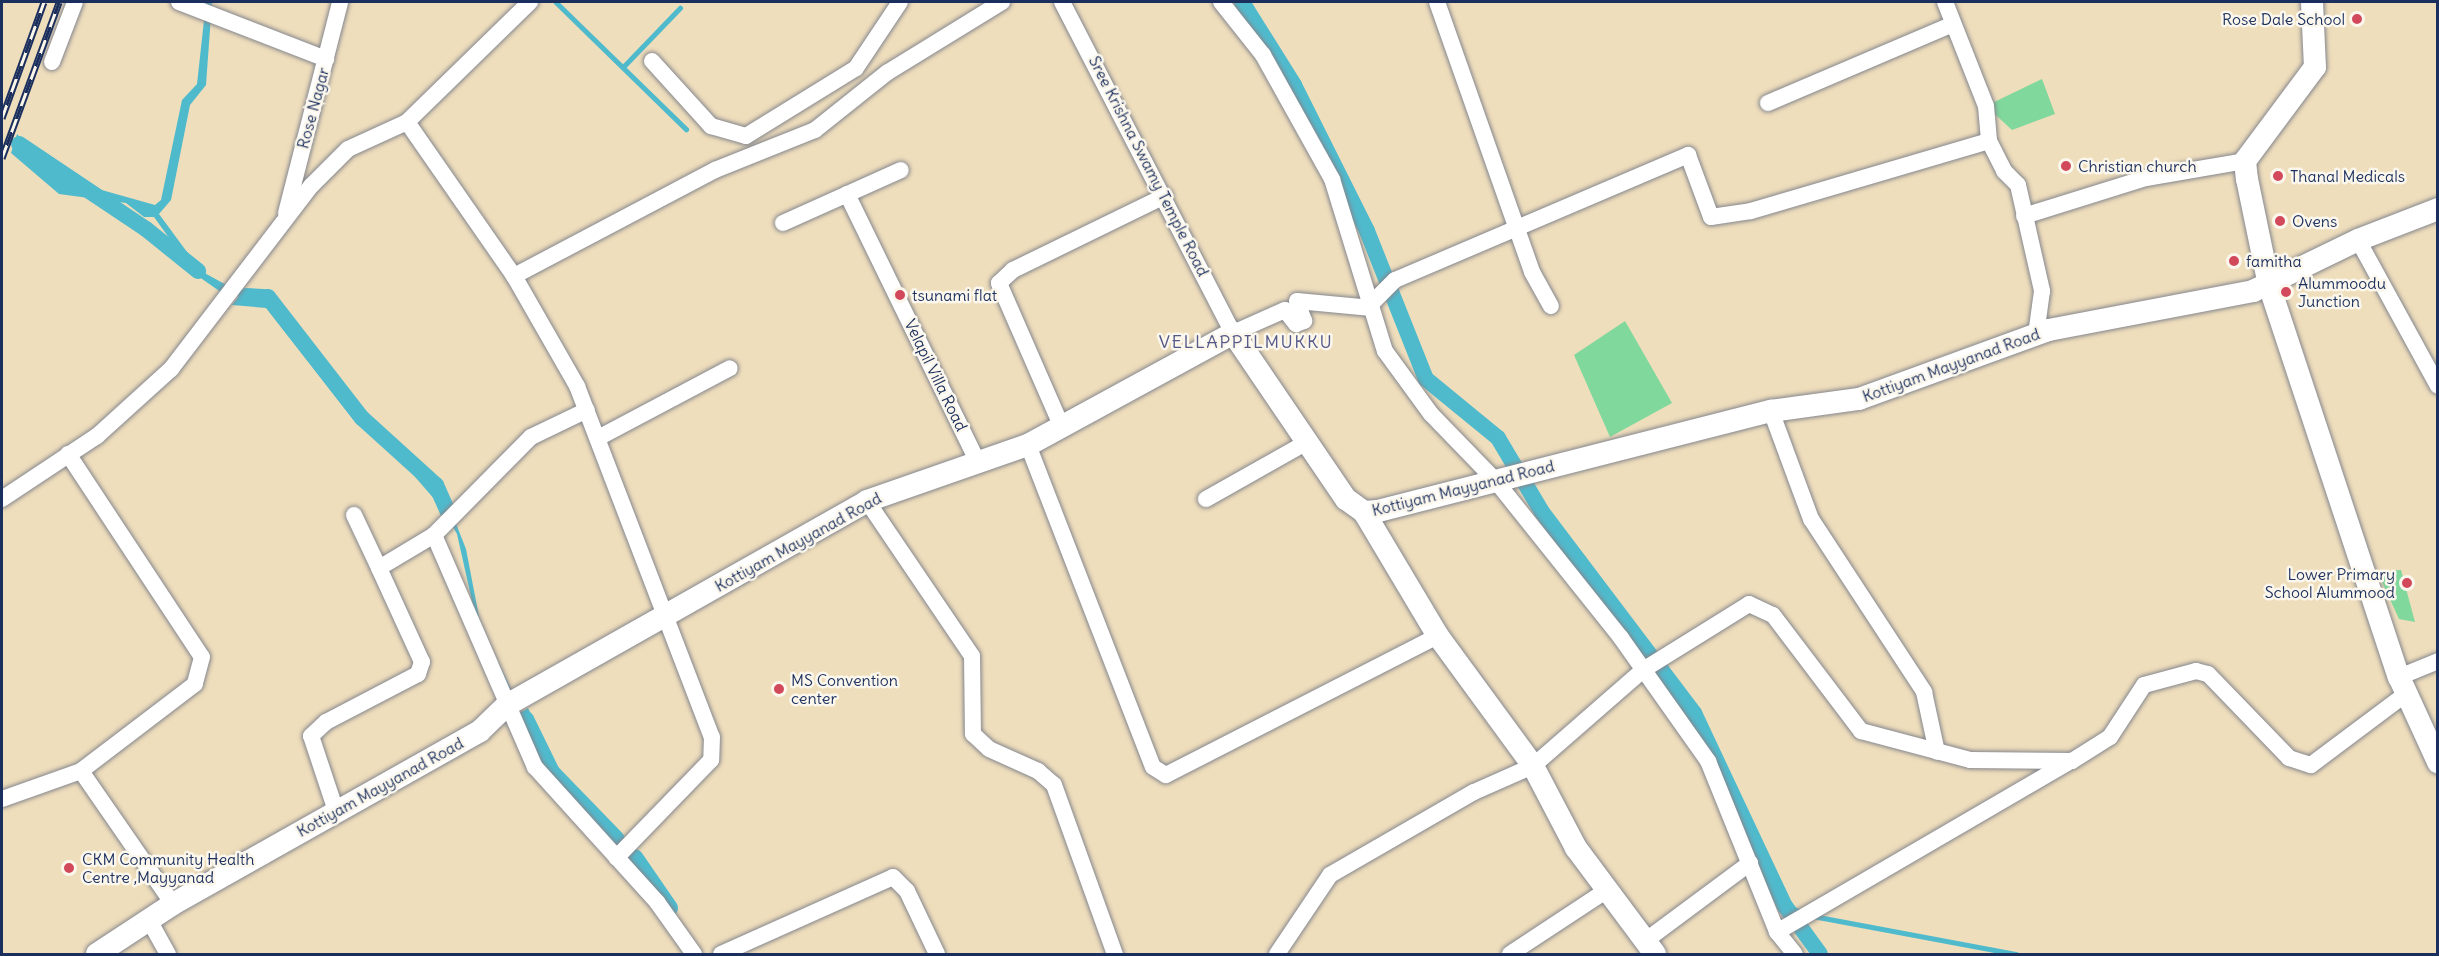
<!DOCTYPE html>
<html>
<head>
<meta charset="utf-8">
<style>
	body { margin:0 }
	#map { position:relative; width:2439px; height:956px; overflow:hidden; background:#efdebc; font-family:Delius,sans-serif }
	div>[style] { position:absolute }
	.green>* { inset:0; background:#80d89d }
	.water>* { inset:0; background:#50bacd }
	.stream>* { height:4.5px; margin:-2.25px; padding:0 2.25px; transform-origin:2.25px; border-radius:2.25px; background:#50bacd }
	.canal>* { height:16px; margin:-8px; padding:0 8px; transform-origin:8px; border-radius:8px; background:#50bacd }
	.roads { filter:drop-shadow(0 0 2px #85868d) drop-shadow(0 0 2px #85868d) }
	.street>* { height:16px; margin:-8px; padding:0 8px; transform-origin:8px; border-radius:8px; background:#fff }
	.secondary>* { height:22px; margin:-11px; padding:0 11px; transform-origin:11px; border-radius:11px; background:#fff }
	.rail>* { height:7px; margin-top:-3.5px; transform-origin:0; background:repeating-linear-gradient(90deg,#fbf7ec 0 14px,#1b2f5e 0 28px); box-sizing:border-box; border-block:2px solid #1b2f5e }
	.dots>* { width:16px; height:16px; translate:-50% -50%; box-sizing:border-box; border:3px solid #fbf7ec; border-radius:50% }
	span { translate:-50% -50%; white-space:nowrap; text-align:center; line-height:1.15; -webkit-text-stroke:5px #fbf7ec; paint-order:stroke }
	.poi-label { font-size:16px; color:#1b2f5e }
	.right { translate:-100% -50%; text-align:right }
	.left { translate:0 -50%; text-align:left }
	.street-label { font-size:16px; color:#1b2f5e }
	.neighbourhood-label { font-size:18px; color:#545989; letter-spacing:1.5px }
	.frame { position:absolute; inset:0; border:3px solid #1b2f5e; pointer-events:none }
</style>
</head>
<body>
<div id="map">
	<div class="green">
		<i style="clip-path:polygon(2042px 79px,2055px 114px,2012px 130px,1986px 106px)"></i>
		<i style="clip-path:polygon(1625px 321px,1672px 403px,1610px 437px,1574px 355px)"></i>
		<i style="clip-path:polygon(2401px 570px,2415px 622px,2399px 619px,2377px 571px)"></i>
	</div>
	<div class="water">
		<i style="clip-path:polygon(206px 2px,212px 2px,206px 85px,190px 105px,171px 200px,159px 214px,201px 271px,230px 287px,225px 295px,195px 274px,154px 217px,144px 217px,126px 203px,59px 194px,11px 153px,17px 134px,59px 178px,155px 205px,161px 200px,182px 100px,197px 84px)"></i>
		<i style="clip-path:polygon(240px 295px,268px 298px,362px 423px,424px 473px,449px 506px,466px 549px,481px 627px,512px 691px,507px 694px,476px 619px,457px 534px,442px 508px,397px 456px,356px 423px,266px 308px,232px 305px)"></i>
		<i style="clip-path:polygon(528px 708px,542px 737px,532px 740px,518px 714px)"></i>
	</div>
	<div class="stream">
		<i style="left:556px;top:2px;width:182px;rotate:44.3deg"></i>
		<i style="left:623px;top:67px;width:82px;rotate:-46deg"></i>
		<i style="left:1785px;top:906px;width:18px;rotate:19deg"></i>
		<i style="left:1813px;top:916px;width:207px;rotate:10.6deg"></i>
	</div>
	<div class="canal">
		<i style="left:1242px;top:2px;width:98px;rotate:57.9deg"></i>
		<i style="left:1294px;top:85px;width:163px;rotate:63.4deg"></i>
		<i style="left:1367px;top:231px;width:159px;rotate:68.3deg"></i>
		<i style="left:1426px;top:379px;width:93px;rotate:39.3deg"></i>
		<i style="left:1498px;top:438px;width:86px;rotate:59.3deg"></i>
		<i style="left:1542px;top:512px;width:252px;rotate:52.9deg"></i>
		<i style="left:1694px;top:713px;width:213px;rotate:64.8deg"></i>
		<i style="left:1785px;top:906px;width:59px;rotate:53.9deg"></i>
		<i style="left:19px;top:144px;width:153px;rotate:33.8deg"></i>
		<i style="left:146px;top:229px;width:67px;rotate:38.9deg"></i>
		<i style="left:246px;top:296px;width:22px;rotate:3deg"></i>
		<i style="left:268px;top:297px;width:153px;rotate:52.2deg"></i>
		<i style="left:362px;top:418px;width:100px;rotate:42.2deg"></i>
		<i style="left:436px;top:485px;width:30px;rotate:66deg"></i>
		<i style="left:526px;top:719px;width:59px;rotate:63.9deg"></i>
		<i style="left:552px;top:772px;width:93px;rotate:45.9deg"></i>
		<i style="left:635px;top:857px;width:62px;rotate:55.5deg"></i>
	</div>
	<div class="roads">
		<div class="street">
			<i style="left:179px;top:2px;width:158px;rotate:21.2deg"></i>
			<i style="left:1062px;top:2px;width:373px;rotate:62.7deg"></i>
			<i style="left:1233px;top:333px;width:57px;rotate:-23.9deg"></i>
			<i style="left:1285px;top:310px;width:18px;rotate:52deg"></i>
			<i style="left:1296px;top:324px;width:9px;rotate:-21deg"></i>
			<i style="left:1304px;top:321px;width:21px;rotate:-109deg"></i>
			<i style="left:1297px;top:301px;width:75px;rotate:5.3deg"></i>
			<i style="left:1221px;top:2px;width:68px;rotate:51.6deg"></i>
			<i style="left:1263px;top:55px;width:142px;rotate:60.9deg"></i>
			<i style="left:1332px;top:179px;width:180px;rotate:72.9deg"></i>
			<i style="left:1385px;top:351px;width:78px;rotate:53.9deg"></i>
			<i style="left:1431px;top:414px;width:92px;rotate:45.9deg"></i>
			<i style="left:1495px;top:480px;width:202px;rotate:51.4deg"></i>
			<i style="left:1621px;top:638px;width:151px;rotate:54.7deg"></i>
			<i style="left:1708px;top:761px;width:184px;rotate:68deg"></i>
			<i style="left:1777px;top:932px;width:28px;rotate:51deg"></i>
			<i style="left:1437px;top:2px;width:286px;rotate:70.6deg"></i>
			<i style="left:1532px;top:272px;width:39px;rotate:61deg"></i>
			<i style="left:1945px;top:2px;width:112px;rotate:68.5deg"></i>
			<i style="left:1986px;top:106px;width:35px;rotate:85deg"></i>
			<i style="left:1989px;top:141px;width:34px;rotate:63deg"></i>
			<i style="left:2004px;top:171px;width:20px;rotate:45deg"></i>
			<i style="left:2018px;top:185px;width:109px;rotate:77.2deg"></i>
			<i style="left:2042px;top:291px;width:44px;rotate:97.8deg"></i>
			<i style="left:652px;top:61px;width:88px;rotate:47.8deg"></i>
			<i style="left:711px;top:126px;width:36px;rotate:16deg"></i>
			<i style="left:746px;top:136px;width:129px;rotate:-31.7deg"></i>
			<i style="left:856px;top:68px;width:79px;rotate:-56.3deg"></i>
			<i style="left:52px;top:62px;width:64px;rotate:-69deg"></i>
			<i style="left:1768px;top:103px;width:201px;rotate:-23.1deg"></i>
			<i style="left:407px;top:122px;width:188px;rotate:55.2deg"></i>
			<i style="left:514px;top:276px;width:127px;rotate:60.2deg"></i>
			<i style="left:577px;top:386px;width:376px;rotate:69deg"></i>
			<i style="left:712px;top:737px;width:23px;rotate:92deg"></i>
			<i style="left:711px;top:760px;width:136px;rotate:134.1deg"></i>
			<i style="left:847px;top:194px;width:296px;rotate:64deg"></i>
			<i style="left:286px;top:213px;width:218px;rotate:-75.6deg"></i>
			<i style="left:2024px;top:216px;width:128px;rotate:-17.3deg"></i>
			<i style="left:2146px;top:178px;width:100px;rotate:-9.7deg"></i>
			<i style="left:783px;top:223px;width:129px;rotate:-24.2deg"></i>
			<i style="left:2358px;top:240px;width:166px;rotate:61.3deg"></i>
			<i style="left:514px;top:276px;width:227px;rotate:-27.8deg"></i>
			<i style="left:715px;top:170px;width:108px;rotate:-21.8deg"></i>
			<i style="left:815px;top:130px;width:93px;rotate:-38.5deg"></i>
			<i style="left:888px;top:72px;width:134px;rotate:-31.6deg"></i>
			<i style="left:1371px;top:304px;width:34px;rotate:-45deg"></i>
			<i style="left:1395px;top:280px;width:319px;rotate:-23.1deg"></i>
			<i style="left:1688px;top:155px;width:66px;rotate:69.6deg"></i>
			<i style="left:1711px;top:217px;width:40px;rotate:-8.5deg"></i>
			<i style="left:1751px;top:211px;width:248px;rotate:-16.4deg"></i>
			<i style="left:1771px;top:411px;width:115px;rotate:69.7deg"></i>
			<i style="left:1811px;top:519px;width:207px;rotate:56.8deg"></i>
			<i style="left:1924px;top:692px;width:61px;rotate:77.8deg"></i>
			<i style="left:1061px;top:425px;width:155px;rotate:-113.6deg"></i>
			<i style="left:999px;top:283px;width:19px;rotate:-43deg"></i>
			<i style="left:1013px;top:270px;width:169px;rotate:-26deg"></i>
			<i style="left:598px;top:438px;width:149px;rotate:-27.9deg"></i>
			<i style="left:1028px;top:445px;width:345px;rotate:68.8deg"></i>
			<i style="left:1153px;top:767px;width:15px;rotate:32deg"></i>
			<i style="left:1166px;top:775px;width:305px;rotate:-27.1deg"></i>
			<i style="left:68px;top:454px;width:243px;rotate:56.6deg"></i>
			<i style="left:202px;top:657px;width:28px;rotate:105deg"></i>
			<i style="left:195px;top:684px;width:143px;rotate:142.7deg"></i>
			<i style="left:81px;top:771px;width:162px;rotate:55.3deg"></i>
			<i style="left:2px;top:499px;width:114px;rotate:-33.6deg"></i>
			<i style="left:97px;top:436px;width:100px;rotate:-42.2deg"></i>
			<i style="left:171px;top:369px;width:230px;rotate:-52.6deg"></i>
			<i style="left:311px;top:186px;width:52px;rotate:-45deg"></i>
			<i style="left:348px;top:149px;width:65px;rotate:-24.6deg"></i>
			<i style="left:407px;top:122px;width:172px;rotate:-44.3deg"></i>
			<i style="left:1206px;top:499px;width:116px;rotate:-29.4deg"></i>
			<i style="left:867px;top:501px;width:187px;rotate:55.9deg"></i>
			<i style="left:972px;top:656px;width:78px;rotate:89.3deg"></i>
			<i style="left:973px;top:734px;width:22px;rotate:43deg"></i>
			<i style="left:989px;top:749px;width:54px;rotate:24.2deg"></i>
			<i style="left:1038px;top:771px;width:21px;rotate:41deg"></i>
			<i style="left:1054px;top:785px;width:180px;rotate:70.2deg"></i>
			<i style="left:354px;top:515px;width:59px;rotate:64.7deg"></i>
			<i style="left:434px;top:535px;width:253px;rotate:66.5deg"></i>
			<i style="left:535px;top:767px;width:182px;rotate:47.9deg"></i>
			<i style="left:657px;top:902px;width:64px;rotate:54.6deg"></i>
			<i style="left:2399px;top:677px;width:42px;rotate:-22.3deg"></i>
			<i style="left:2px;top:799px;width:84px;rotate:-19.5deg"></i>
			<i style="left:336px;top:811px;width:79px;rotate:-108.4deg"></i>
			<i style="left:311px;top:736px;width:21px;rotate:-43deg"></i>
			<i style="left:326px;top:722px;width:104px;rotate:-27.6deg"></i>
			<i style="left:418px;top:674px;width:13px;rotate:-72deg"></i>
			<i style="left:422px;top:662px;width:103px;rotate:-114.6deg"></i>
			<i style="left:379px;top:568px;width:64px;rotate:-31deg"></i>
			<i style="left:434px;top:535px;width:138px;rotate:-45.3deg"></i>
			<i style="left:531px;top:437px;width:62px;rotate:-25.7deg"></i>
			<i style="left:149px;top:920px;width:39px;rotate:61deg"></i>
			<i style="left:1777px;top:932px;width:340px;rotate:-30.2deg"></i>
			<i style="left:1645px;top:941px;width:131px;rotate:-36.6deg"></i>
			<i style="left:721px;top:954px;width:188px;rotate:-24.1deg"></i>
			<i style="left:893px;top:877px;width:20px;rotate:45deg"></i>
			<i style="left:907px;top:891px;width:70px;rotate:64.5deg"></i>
			<i style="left:1277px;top:954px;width:95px;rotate:-56.1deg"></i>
			<i style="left:1330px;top:875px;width:166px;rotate:-30deg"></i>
			<i style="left:1474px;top:792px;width:64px;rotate:-23.8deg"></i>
			<i style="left:1533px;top:766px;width:146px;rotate:-41.1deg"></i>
			<i style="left:1643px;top:670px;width:125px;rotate:-31.9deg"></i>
			<i style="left:1749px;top:604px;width:26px;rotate:25deg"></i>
			<i style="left:1773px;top:615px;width:146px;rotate:52.8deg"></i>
			<i style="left:1861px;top:731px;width:113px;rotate:14.9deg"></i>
			<i style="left:1970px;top:760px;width:102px;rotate:0.6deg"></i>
			<i style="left:2072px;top:761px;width:45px;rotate:-32.3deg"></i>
			<i style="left:2110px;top:737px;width:62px;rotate:-56.8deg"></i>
			<i style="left:2144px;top:685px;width:54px;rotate:-15.1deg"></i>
			<i style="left:2196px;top:671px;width:12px;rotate:14deg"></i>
			<i style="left:2208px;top:674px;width:117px;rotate:46deg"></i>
			<i style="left:2289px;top:758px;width:23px;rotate:18deg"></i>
			<i style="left:2311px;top:765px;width:119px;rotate:-36.8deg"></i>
			<i style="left:1510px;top:954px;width:116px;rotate:-33.4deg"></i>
		</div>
		<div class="secondary">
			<i style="left:2312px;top:2px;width:65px;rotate:87.4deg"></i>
			<i style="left:2315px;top:67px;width:117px;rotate:126.7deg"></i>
			<i style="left:2245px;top:161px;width:18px;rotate:84deg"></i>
			<i style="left:2247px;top:179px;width:108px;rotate:78.3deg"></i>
			<i style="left:2269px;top:285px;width:413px;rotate:71.7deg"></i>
			<i style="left:2399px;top:677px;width:94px;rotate:65.4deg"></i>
			<i style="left:1364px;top:512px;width:144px;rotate:59.2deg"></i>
			<i style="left:1438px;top:636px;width:161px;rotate:53.8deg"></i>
			<i style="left:1533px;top:766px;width:93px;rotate:62.3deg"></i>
			<i style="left:1576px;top:848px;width:132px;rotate:53.3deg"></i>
			<i style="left:97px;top:954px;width:91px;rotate:-33.3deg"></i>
			<i style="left:173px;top:904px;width:352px;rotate:-29.4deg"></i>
			<i style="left:480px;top:731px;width:37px;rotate:-44deg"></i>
			<i style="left:507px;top:705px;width:414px;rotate:-29.5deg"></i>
			<i style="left:867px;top:501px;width:170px;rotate:-19.2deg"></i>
			<i style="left:1028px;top:445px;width:234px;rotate:-28.6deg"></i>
			<i style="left:1233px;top:333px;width:201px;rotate:55.8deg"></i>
			<i style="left:1346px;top:499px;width:22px;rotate:36deg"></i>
			<i style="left:1364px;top:512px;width:14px;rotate:-4deg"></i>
			<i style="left:1378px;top:511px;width:406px;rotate:-14.3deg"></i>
			<i style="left:1771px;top:411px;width:89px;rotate:-7.8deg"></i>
			<i style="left:1859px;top:399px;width:202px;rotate:-20deg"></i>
			<i style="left:2049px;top:330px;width:208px;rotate:-10.8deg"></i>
			<i style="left:2253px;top:291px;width:117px;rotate:-25.9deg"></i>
			<i style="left:2358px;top:240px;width:86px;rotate:-21.2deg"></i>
		</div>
	</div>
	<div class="rail">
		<i style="left:2px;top:118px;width:123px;rotate:-70.1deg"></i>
		<i style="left:2px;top:158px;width:166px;rotate:-69.9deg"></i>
	</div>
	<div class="dots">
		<i style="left:2357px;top:19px;background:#d1495b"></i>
		<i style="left:2066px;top:166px;background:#d1495b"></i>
		<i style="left:2278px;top:176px;background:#d1495b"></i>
		<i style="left:2280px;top:221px;background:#d1495b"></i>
		<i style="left:2234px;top:261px;background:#d1495b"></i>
		<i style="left:2286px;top:292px;background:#d1495b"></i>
		<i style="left:900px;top:295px;background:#d1495b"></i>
		<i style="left:2407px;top:583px;background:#d1495b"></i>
		<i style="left:779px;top:689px;background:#d1495b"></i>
		<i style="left:69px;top:868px;background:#d1495b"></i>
	</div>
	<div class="poi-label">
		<span class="right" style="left:2345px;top:19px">Rose Dale School</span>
		<span class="left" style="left:2078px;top:166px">Christian church</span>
		<span class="left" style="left:2290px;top:176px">Thanal Medicals</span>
		<span class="left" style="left:2292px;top:221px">Ovens</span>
		<span class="left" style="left:2246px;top:261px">famitha</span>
		<span class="left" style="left:2298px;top:292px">Alummoodu<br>Junction</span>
		<span class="left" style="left:912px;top:295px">tsunami flat</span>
		<span class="right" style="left:2395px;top:583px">Lower Primary<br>School Alummood</span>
		<span class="left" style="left:791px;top:689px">MS Convention<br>center</span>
		<span class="left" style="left:82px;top:868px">CKM Community Health<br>Centre ,Mayyanad</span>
	</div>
	<div class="street-label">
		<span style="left:313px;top:108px;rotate:-75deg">Rose Nagar</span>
		<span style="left:1149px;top:166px;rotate:63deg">Sree Krishna Swamy Temple Road</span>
		<span style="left:1951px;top:365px;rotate:-20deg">Kottiyam Mayyanad Road</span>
		<span style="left:936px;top:375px;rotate:64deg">Velapil Villa Road</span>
		<span style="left:1463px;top:488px;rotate:-14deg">Kottiyam Mayyanad Road</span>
		<span style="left:798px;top:542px;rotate:-29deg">Kottiyam Mayyanad Road</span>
		<span style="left:380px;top:787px;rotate:-29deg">Kottiyam Mayyanad Road</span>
	</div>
	<div class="neighbourhood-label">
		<span style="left:1246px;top:342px">VELLAPPILMUKKU</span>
	</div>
	<div class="frame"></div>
</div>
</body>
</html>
